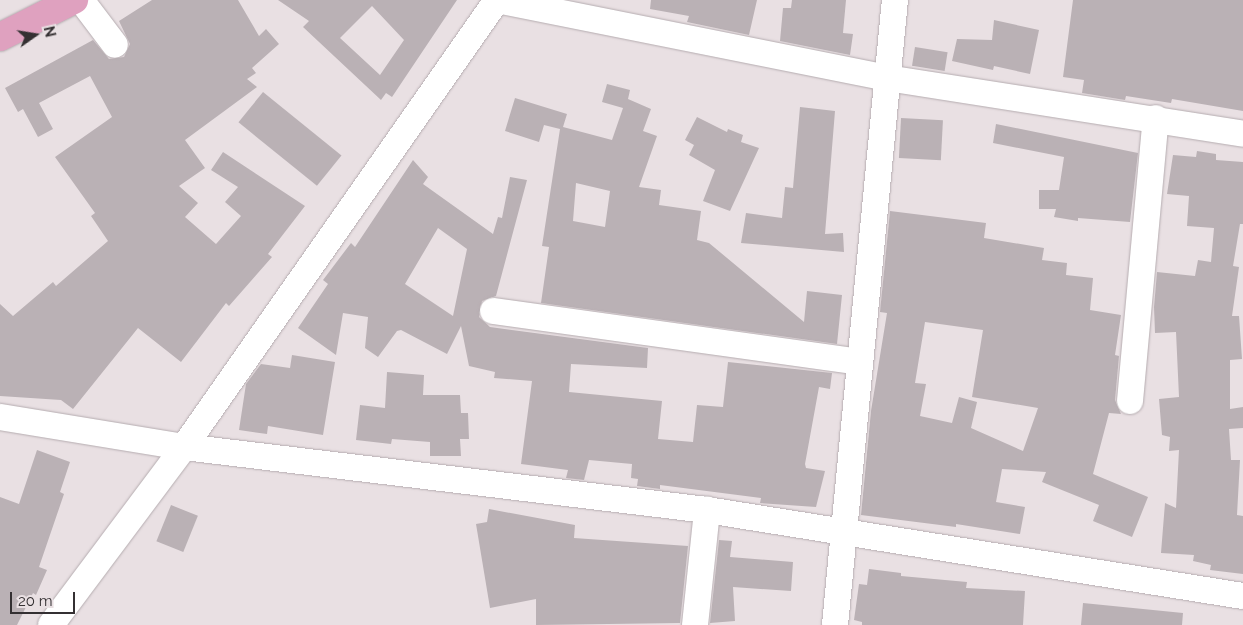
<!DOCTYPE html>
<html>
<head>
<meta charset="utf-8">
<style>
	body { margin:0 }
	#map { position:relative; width:1243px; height:625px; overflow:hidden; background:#e9e0e3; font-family:Raleway,sans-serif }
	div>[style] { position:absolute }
	.building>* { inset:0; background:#bab1b5; transform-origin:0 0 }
	.roads { filter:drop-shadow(0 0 1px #b5acb0) drop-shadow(0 0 1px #b5acb0) }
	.minor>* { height:26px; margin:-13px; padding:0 13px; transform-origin:13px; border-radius:13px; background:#fff }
	.major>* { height:28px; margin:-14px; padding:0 14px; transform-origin:14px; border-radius:14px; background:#dfa1bf }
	span { translate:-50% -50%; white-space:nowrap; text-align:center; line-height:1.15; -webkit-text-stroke:4.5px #e9e0e3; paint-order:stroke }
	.north { position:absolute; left:10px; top:10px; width:50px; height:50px; -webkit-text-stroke:4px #e9e0e3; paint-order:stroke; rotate:77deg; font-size:14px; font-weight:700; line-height:20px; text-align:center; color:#343032 }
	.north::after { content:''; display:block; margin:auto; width:18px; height:22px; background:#343032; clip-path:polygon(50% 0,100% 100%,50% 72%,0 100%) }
	.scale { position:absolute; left:10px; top:592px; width:65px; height:22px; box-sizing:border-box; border:2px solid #343032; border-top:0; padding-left:6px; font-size:15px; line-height:18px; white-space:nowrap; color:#343032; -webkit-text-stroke:4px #e9e0e3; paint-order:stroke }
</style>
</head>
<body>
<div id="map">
	<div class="building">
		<i style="clip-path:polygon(152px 0,238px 0,259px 36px,266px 29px,279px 44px,252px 68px,256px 73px,247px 79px,257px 87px,185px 140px,205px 168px,179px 186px,198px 203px,185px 217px,216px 244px,241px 216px,225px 202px,238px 187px,211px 170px,223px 152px,305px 206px,268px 254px,272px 257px,229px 306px,226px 303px,181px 362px,138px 328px,73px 409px,61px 400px,0 396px,0 304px,13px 316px,53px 282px,56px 286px,108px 241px,91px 216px,95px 213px,55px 157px,112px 117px,90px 76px,39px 103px,53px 129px,38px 137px,23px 109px,18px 112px,5px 88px,93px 40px,109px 59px,124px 57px,130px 44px,119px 21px)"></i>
		<i style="clip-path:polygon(evenodd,278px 0,457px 0,392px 97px,386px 93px,381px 100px,303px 27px,309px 21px,278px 0,372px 6px,404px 40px,380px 75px,340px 38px,372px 6px)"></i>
		<i style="clip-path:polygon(651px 0,757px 0,749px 35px,687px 22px,689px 16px,650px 9px)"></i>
		<i style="clip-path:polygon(792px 0,846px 0,843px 33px,853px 34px,850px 55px,780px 41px,783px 8px,791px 8px)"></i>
		<i style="clip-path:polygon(1073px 0,1243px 0,1243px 111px,1172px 99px,1171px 103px,1126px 96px,1125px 100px,1082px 93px,1084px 80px,1063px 77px)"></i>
		<i style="clip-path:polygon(994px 20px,1039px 30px,1030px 74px,994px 66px,993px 70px,952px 61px,957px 39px,992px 40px)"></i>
		<i style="left:915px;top:47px;width:33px;height:19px;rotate:9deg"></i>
		<i style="clip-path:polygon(evenodd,607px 84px,630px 90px,628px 99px,651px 109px,643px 131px,657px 136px,639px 187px,661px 190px,659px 205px,701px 211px,697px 240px,709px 243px,804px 322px,807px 291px,842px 295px,837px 344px,541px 303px,549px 247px,542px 246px,560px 129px,544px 125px,539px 142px,505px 131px,515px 98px,567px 114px,563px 127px,612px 140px,623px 108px,602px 102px,607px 84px,576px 183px,610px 191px,605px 227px,573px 221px,576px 183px)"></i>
		<i style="left:263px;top:92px;width:101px;height:39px;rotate:39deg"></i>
		<i style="clip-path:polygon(800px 107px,835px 111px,825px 234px,843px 233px,844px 252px,741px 243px,746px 213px,782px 218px,785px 187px,793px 188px)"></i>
		<i style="clip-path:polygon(697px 117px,727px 132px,728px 129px,743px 135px,741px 142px,759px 148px,730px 211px,703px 201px,715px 170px,689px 155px,694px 145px,685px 140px)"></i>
		<i style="left:901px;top:118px;width:42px;height:40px;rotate:3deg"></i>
		<i style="clip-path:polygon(996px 124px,1138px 153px,1130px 222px,1078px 218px,1078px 221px,1054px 217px,1056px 209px,1039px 209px,1039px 190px,1059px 190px,1064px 157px,993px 143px)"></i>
		<i style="clip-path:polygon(1197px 151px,1216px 154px,1216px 160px,1243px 162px,1243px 224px,1240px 224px,1233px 266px,1239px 267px,1232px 316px,1239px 316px,1242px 359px,1230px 360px,1230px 409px,1243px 407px,1243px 428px,1229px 429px,1231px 460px,1240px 460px,1237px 515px,1243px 516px,1243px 574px,1210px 570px,1211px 565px,1193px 561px,1194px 555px,1161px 553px,1165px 503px,1176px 508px,1179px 450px,1169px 451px,1170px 437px,1162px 435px,1159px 399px,1179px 397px,1176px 332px,1155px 333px,1154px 307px,1157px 272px,1195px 276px,1198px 260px,1211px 262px,1214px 228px,1187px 226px,1189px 196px,1167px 194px,1173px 155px,1196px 157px)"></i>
		<i style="clip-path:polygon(evenodd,413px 160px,428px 177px,423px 184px,493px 234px,498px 217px,502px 218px,510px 177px,527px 180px,496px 296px,482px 301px,479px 317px,490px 327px,648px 348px,647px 368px,571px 364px,569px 392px,662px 401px,658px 439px,693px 442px,697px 405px,723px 407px,728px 362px,832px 373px,830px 389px,819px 387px,805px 464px,806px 468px,825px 471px,816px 507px,760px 503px,761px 498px,660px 485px,660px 489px,637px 486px,638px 479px,631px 478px,632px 464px,589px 460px,584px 480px,566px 478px,568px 470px,521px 464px,532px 381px,494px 378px,495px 372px,469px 366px,461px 326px,447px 354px,401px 330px,397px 331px,378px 357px,365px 348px,368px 317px,343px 313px,336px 355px,298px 328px,328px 284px,323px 280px,351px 243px,355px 247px,413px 160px,438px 228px,467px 249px,453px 316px,405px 284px,438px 228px)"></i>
		<i style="clip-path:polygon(evenodd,890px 211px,986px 223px,984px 238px,1044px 248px,1042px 260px,1067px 263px,1066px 275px,1093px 278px,1090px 310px,1121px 315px,1115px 355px,1119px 356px,1115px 400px,1121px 414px,1109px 413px,1093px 474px,1148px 497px,1132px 537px,1093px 521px,1099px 505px,1042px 482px,1046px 472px,1002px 469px,996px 502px,1025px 507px,1020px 534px,956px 524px,956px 527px,861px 515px,871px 411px,887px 313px,880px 312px,890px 211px,925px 322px,983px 330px,972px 397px,1038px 408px,1023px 451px,971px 428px,977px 402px,959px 397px,952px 423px,920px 416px,926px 384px,915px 383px,925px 322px)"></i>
		<i style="clip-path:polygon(292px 355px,335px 362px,323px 435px,268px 426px,267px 434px,239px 430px,246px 384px,261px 364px,290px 368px)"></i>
		<i style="clip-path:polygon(387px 372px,424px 375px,423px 395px,460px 395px,461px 413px,468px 413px,469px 439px,460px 439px,461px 456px,430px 456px,430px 442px,392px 439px,391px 444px,356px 440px,360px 405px,385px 408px)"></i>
		<i style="clip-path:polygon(37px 450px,70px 462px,60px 492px,64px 494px,39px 567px,47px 570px,36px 595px,33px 593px,17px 625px,0 625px,0 497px,19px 504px)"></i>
		<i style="left:171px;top:505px;width:29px;height:39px;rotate:22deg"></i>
		<i style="clip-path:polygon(489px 509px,575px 525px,574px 538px,688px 546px,680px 623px,536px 625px,536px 599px,490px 608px,476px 524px,487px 522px)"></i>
		<i style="clip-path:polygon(719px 540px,732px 541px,730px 557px,793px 562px,791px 591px,733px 587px,735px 621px,710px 623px)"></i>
		<i style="clip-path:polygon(869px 569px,901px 573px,901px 576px,967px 582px,966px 588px,1025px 591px,1023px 625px,862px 625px,862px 622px,854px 620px,859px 584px,867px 585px)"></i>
		<i style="clip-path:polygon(1083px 603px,1183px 613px,1182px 625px,1081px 625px)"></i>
	</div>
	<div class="roads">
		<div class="minor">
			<i style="left:81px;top:0;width:56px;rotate:52.9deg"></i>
			<i style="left:497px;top:0;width:398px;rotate:11.3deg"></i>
			<i style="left:887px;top:78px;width:360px;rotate:8.9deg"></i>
			<i style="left:493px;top:311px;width:370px;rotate:7.9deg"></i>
			<i style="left:1130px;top:401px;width:284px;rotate:-84.8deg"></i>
			<i style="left:0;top:417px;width:186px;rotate:9.3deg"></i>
			<i style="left:184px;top:447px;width:527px;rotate:6.87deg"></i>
			<i style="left:707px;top:510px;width:543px;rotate:9.12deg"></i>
			<i style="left:51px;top:625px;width:222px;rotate:-53.2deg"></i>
			<i style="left:184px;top:447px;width:546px;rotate:-55deg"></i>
			<i style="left:695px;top:625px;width:116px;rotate:-84deg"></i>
			<i style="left:835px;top:625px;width:628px;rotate:-84.52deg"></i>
		</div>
		<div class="major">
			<i style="left:0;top:37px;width:83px;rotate:-26.6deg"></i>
		</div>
	</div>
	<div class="north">N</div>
	<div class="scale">20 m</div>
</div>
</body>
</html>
